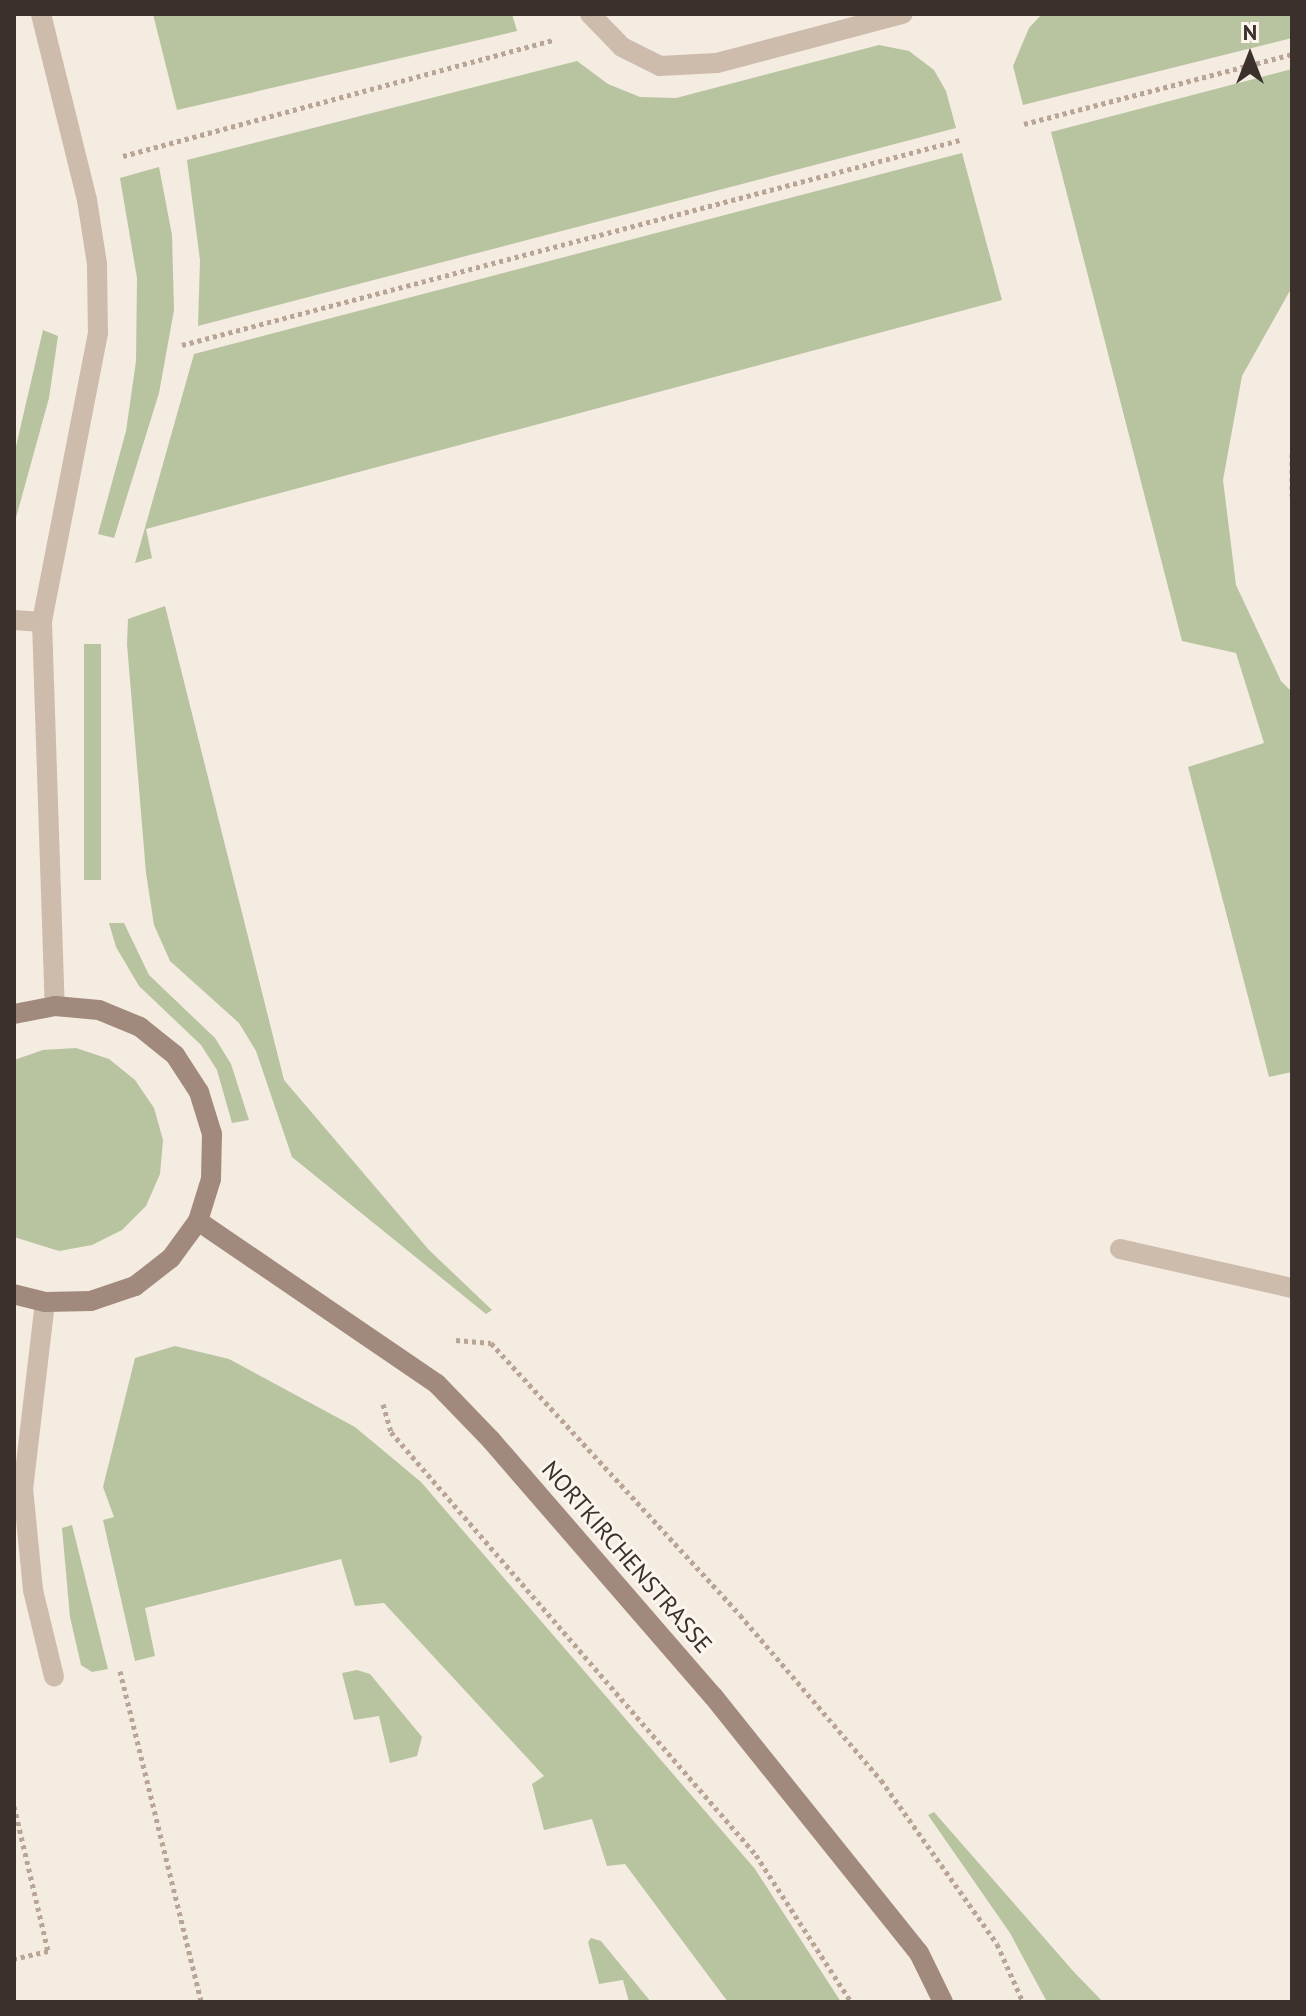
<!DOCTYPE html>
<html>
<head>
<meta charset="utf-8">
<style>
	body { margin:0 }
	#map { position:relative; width:1306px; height:2016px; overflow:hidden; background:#f4ebe1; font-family:"PT Sans",sans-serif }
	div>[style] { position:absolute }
	.green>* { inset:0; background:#b8c4a0; transform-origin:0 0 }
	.path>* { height:5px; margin-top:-2.5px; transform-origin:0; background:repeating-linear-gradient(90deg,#b9a596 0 4px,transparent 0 8px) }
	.service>* { height:20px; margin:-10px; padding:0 10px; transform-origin:10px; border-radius:10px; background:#cdbbac }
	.minor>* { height:20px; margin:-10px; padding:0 10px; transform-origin:10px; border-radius:10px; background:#cdbbac }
	.secondary>* { height:20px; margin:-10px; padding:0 10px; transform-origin:10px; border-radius:10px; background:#a18a7d }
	span { translate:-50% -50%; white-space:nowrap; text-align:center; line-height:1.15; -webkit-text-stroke:6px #fbf5ee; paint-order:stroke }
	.street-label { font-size:24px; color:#3b302b }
	.frame { position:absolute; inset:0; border:16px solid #3b302b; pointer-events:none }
	.north { position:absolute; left:1210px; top:16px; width:80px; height:80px; -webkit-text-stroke:6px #fbf5ee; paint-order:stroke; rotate:0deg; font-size:22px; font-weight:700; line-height:32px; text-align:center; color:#3b302b }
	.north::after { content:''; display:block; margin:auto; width:28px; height:36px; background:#3b302b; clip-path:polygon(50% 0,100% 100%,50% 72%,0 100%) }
</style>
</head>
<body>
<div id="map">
	<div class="green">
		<i style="clip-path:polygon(153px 14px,512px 14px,517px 31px,177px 110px)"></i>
		<i style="clip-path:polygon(1042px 14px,1292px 14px,1292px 38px,1023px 105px,1013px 66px,1029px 28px)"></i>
		<i style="clip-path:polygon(879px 45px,909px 51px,934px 70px,946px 91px,956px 128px,198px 326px,200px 260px,187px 160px,577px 61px,608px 84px,640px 97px,676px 98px)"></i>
		<i style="clip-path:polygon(1292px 69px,1292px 287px,1242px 376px,1223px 480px,1236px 585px,1281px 681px,1292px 692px,1292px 1072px,1269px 1077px,1188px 767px,1264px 743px,1236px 653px,1182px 641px,1051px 132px)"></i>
		<i style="clip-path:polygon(962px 153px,1002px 300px,146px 529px,152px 558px,135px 563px,194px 354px)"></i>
		<i style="clip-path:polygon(159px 167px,172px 235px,174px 310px,159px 393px,114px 538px,98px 534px,126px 431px,136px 361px,137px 278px,120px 178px)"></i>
		<i style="clip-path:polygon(43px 330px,58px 336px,49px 398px,14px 525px,14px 455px)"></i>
		<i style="clip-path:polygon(165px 606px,284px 1080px,429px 1250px,492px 1310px,486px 1314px,292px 1157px,256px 1051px,239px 1023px,170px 961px,154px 925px,146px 873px,127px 644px,128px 619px)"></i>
		<i style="left:84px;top:644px;width:17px;height:236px"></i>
		<i style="clip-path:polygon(109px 923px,124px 923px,149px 975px,215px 1038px,231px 1064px,249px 1120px,232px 1123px,217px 1070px,201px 1045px,139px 986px,116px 947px)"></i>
		<i style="clip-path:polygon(76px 1048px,109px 1059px,135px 1080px,154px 1108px,163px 1140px,160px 1174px,146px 1206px,122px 1230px,92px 1245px,59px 1251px,14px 1237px,14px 1060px,43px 1050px)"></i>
		<i style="clip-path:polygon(175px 1346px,229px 1359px,355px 1427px,421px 1482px,755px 1869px,841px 2002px,728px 2002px,625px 1864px,607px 1866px,592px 1819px,544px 1830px,532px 1784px,544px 1776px,384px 1603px,355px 1606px,341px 1559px,145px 1608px,155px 1656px,135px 1661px,103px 1520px,114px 1517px,103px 1487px,135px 1358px)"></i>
		<i style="clip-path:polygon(72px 1525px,108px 1669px,92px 1672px,81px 1665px,70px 1617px,62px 1528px)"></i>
		<i style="clip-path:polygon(357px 1670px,370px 1674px,422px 1737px,417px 1756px,390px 1763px,379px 1716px,354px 1720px,342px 1673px)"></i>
		<i style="clip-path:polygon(934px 1812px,1074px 1972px,1103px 2002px,1047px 2002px,1010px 1933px,928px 1815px)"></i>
		<i style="clip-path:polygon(591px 1938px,601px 1941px,651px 2002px,629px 2002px,623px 1980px,599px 1984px,588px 1942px)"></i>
	</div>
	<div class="path">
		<i style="left:1024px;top:124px;width:277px;rotate:-14.6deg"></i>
		<i style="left:123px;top:156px;width:445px;rotate:-15.1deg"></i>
		<i style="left:182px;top:345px;width:805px;rotate:-14.76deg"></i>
		<i style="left:1292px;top:454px;width:42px;rotate:90deg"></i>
		<i style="left:456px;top:1340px;width:35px;rotate:5deg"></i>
		<i style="left:491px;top:1343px;width:369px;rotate:47.5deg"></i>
		<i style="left:740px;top:1615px;width:217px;rotate:49.5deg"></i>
		<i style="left:881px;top:1780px;width:201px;rotate:54.7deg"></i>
		<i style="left:997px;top:1944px;width:64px;rotate:65.9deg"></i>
		<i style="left:383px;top:1404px;width:29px;rotate:74deg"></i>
		<i style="left:391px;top:1432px;width:559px;rotate:49.21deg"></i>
		<i style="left:756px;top:1855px;width:175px;rotate:57.1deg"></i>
		<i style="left:120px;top:1671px;width:341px;rotate:76.2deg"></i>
		<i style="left:14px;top:1806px;width:149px;rotate:76.8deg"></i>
		<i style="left:48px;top:1951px;width:35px;rotate:167deg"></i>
	</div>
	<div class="service">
		<i style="left:14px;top:620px;width:28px;rotate:4deg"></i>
		<i style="left:1120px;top:1249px;width:176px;rotate:12.8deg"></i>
		<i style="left:45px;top:1302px;width:187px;rotate:96.7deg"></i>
		<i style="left:23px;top:1488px;width:102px;rotate:84.4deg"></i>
		<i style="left:33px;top:1590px;width:89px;rotate:76.4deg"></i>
	</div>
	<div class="minor">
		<i style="left:41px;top:14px;width:192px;rotate:76.1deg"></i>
		<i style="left:87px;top:200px;width:65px;rotate:81.1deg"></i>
		<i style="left:97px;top:264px;width:69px;rotate:89.2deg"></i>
		<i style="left:98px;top:333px;width:294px;rotate:101deg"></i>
		<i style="left:42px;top:622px;width:384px;rotate:88.1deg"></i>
		<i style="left:590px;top:14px;width:46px;rotate:45.9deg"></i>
		<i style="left:622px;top:47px;width:42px;rotate:26.6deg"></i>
		<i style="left:660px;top:66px;width:57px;rotate:-3deg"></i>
		<i style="left:717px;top:63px;width:192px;rotate:-14.8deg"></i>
	</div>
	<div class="secondary">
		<i style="left:14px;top:1014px;width:42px;rotate:-11deg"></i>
		<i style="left:55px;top:1006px;width:44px;rotate:5.2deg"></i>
		<i style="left:99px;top:1010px;width:44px;rotate:22.5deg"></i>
		<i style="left:140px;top:1027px;width:45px;rotate:38.7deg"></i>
		<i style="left:175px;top:1055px;width:44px;rotate:57deg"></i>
		<i style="left:199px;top:1092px;width:44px;rotate:72.8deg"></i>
		<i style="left:212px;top:1134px;width:45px;rotate:91.3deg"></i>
		<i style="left:211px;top:1179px;width:44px;rotate:107.2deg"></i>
		<i style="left:198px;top:1221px;width:46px;rotate:126.1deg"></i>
		<i style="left:171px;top:1258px;width:46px;rotate:142.1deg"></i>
		<i style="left:135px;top:1286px;width:46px;rotate:161.2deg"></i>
		<i style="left:91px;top:1301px;width:46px;rotate:178.8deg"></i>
		<i style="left:45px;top:1302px;width:32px;rotate:-166deg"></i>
		<i style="left:198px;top:1221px;width:289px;rotate:34.3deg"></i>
		<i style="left:437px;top:1384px;width:78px;rotate:46deg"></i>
		<i style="left:491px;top:1440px;width:339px;rotate:49.1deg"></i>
		<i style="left:713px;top:1696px;width:329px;rotate:51.3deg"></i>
		<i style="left:919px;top:1953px;width:55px;rotate:63.9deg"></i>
	</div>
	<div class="street-label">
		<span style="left:627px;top:1557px;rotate:49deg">NORTKIRCHENSTRASSE</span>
	</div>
	<div class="frame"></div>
	<div class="north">N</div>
</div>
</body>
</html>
